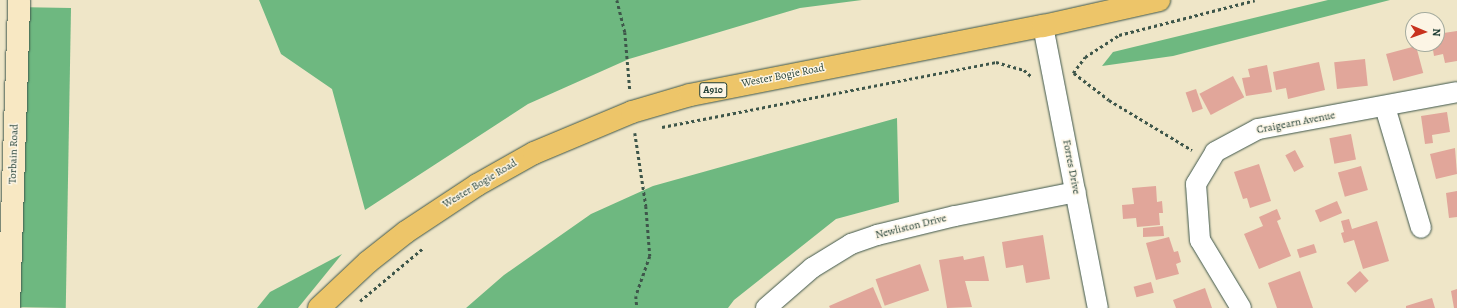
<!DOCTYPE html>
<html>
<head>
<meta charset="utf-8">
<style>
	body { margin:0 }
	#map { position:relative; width:1457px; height:308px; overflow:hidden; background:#efe6c8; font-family:Alegreya,serif }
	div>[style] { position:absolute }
	.forest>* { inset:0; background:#6eb880; transform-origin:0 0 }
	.building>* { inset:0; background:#e1a69a; transform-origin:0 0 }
	.path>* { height:2.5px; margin-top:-1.25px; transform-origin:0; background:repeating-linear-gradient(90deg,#3e564a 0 3px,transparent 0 6px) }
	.roads { filter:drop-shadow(0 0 1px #3e564a) drop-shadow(0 0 1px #3e564a) }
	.street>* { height:20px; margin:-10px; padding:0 10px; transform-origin:10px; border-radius:10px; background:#fff }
	.secondary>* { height:22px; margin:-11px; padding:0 11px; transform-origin:11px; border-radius:11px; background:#f8e8c3 }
	.primary>* { height:22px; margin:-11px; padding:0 11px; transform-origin:11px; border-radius:11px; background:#edc569 }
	span { translate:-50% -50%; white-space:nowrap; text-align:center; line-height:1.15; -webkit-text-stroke:3px #fcf5e5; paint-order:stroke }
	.shield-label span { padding:1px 3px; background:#fcf5e5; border:1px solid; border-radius:3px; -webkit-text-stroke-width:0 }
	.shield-label { font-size:10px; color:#1f3d34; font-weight:700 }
	.street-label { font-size:11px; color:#1f3d34 }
	.north { position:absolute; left:1405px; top:12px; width:40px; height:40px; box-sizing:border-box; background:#fcf5e5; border:1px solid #a4ab9e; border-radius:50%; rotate:92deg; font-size:11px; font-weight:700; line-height:16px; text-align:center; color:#1f3d34 }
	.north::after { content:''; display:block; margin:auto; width:14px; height:18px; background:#c8321e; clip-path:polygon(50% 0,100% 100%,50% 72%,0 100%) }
</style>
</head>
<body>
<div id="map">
	<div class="forest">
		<i style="clip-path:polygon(259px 0,862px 0,800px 8px,629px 59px,528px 104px,365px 210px,332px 89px,281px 54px)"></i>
		<i style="clip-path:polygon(1328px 0,1390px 0,1173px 56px,1102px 66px,1113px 52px)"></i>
		<i style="left:71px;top:8px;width:300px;height:57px;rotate:91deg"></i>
		<i style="clip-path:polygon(897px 118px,899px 202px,836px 219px,734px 300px,728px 308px,466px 308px,504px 275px,591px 214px,653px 186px)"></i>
		<i style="clip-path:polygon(342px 254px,298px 308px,257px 308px,270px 292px)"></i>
	</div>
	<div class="building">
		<i style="clip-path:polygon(1457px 31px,1457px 61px,1445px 63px,1443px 54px,1434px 56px,1432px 44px,1437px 44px,1437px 34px)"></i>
		<i style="left:1416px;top:46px;width:28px;height:31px;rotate:75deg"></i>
		<i style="left:1365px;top:59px;width:27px;height:31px;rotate:84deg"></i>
		<i style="clip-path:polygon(1319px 62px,1325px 90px,1288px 99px,1286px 88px,1276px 90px,1273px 72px)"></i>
		<i style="clip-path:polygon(1267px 65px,1272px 92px,1246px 96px,1242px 78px,1250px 77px,1248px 69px)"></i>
		<i style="left:1233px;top:76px;width:24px;height:38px;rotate:62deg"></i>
		<i style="left:1196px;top:89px;width:21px;height:11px;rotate:71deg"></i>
		<i style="clip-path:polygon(1447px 112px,1450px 132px,1432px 135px,1433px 143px,1425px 144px,1421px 116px)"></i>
		<i style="left:1351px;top:134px;width:26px;height:22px;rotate:79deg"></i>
		<i style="clip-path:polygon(1455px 148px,1457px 174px,1436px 179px,1430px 154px)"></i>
		<i style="left:1295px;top:150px;width:19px;height:11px;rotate:62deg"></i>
		<i style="clip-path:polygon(1259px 164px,1271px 201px,1250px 208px,1247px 198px,1243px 199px,1234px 172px)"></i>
		<i style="left:1361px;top:166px;width:25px;height:24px;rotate:74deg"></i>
		<i style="clip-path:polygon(1156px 186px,1157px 202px,1162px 201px,1163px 213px,1159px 213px,1160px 225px,1137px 227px,1136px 218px,1123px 219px,1122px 205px,1134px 204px,1132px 188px)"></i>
		<i style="clip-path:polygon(1457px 191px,1457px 217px,1449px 218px,1446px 193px)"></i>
		<i style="left:1337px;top:201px;width:13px;height:24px;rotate:67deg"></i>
		<i style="clip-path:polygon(1277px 209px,1281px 219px,1277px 221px,1291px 256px,1259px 269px,1244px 234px,1263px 226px,1259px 217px)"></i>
		<i style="clip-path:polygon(1349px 219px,1352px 229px,1377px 221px,1389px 261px,1363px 269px,1354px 240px,1344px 243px,1341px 233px,1344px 232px,1341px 221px)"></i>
		<i style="clip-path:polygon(1163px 226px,1164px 236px,1143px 237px,1143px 228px)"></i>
		<i style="clip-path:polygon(1043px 235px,1050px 279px,1026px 283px,1023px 265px,1006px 268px,1002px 242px)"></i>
		<i style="clip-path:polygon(1169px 237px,1174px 252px,1178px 251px,1181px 262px,1176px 264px,1179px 274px,1156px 280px,1146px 243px)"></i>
		<i style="left:1314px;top:244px;width:9px;height:18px;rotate:72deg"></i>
		<i style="clip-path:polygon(963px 256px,964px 260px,984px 256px,989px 281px,965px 281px,972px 307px,947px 308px,939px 260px)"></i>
		<i style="left:920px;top:264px;width:28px;height:47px;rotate:71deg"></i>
		<i style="clip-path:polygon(1300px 271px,1313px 308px,1277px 308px,1268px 283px)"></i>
		<i style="left:1360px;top:271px;width:13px;height:18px;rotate:48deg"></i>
		<i style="left:1151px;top:282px;width:11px;height:18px;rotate:75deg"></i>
		<i style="clip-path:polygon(873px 287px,882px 308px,830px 308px,829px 306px)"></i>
		<i style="clip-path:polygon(1205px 288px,1212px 308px,1176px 308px,1173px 300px)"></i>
		<i style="clip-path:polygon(1457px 289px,1457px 308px,1454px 308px,1451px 291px)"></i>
		<i style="clip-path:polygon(1432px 298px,1435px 308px,1406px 308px,1406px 306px)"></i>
	</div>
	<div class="path">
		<i style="left:617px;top:0;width:33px;rotate:76deg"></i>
		<i style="left:625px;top:32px;width:58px;rotate:85.1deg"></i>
		<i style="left:1073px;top:73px;width:20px;rotate:-53deg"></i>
		<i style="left:1085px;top:57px;width:40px;rotate:-32.9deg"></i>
		<i style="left:1119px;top:35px;width:140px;rotate:-14.4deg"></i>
		<i style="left:1074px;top:73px;width:44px;rotate:37.6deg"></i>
		<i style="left:1109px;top:100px;width:97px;rotate:31.1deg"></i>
		<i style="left:662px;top:127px;width:340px;rotate:-11deg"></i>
		<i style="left:996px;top:62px;width:29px;rotate:16deg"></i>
		<i style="left:1024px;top:70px;width:11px;rotate:41deg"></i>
		<i style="left:635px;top:133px;width:74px;rotate:81.4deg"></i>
		<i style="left:646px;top:206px;width:50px;rotate:85.4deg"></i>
		<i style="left:650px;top:256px;width:42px;rotate:109.3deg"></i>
		<i style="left:636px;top:296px;width:12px;rotate:85deg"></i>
		<i style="left:360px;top:301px;width:81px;rotate:-40deg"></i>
	</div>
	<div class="roads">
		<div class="street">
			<i style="left:1043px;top:26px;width:287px;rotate:79deg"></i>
			<i style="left:1385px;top:107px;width:126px;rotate:73.4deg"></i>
			<i style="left:766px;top:308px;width:61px;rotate:-41deg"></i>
			<i style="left:812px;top:268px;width:46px;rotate:-31.6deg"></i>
			<i style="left:851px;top:244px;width:28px;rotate:-19deg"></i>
			<i style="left:877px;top:235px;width:80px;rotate:-13.7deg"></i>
			<i style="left:955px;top:216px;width:123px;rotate:-11.2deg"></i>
			<i style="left:1241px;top:308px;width:79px;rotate:-121.1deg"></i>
			<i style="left:1200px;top:240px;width:56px;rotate:-94.1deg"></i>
			<i style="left:1196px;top:184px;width:37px;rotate:-59deg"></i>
			<i style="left:1215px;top:152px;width:49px;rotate:-28.1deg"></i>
			<i style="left:1258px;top:129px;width:202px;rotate:-10.5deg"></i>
		</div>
		<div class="secondary">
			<i style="left:9px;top:308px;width:308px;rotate:-88.1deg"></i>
		</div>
		<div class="primary">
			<i style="left:319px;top:308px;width:67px;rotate:-43.2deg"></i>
			<i style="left:368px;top:262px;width:48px;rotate:-38.3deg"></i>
			<i style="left:406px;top:232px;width:85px;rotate:-33.5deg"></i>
			<i style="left:477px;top:185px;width:65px;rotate:-29.3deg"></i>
			<i style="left:534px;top:153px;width:106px;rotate:-22.7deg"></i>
			<i style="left:632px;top:112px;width:60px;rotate:-16.3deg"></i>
			<i style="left:690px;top:95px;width:360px;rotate:-11.1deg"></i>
			<i style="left:1043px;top:26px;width:119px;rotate:-12.6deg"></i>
		</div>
	</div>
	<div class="shield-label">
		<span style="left:713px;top:90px">A910</span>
	</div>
	<div class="street-label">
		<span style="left:783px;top:76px;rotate:-11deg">Wester Bogie Road</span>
		<span style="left:1296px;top:123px;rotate:-11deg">Craigearn Avenue</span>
		<span style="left:14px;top:154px;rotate:-88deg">Torbain Road</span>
		<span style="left:1071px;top:167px;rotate:79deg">Forres Drive</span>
		<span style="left:480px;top:184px;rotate:-31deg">Wester Bogie Road</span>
		<span style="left:911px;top:227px;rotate:-14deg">Newliston Drive</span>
	</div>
	<div class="north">N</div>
</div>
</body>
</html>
